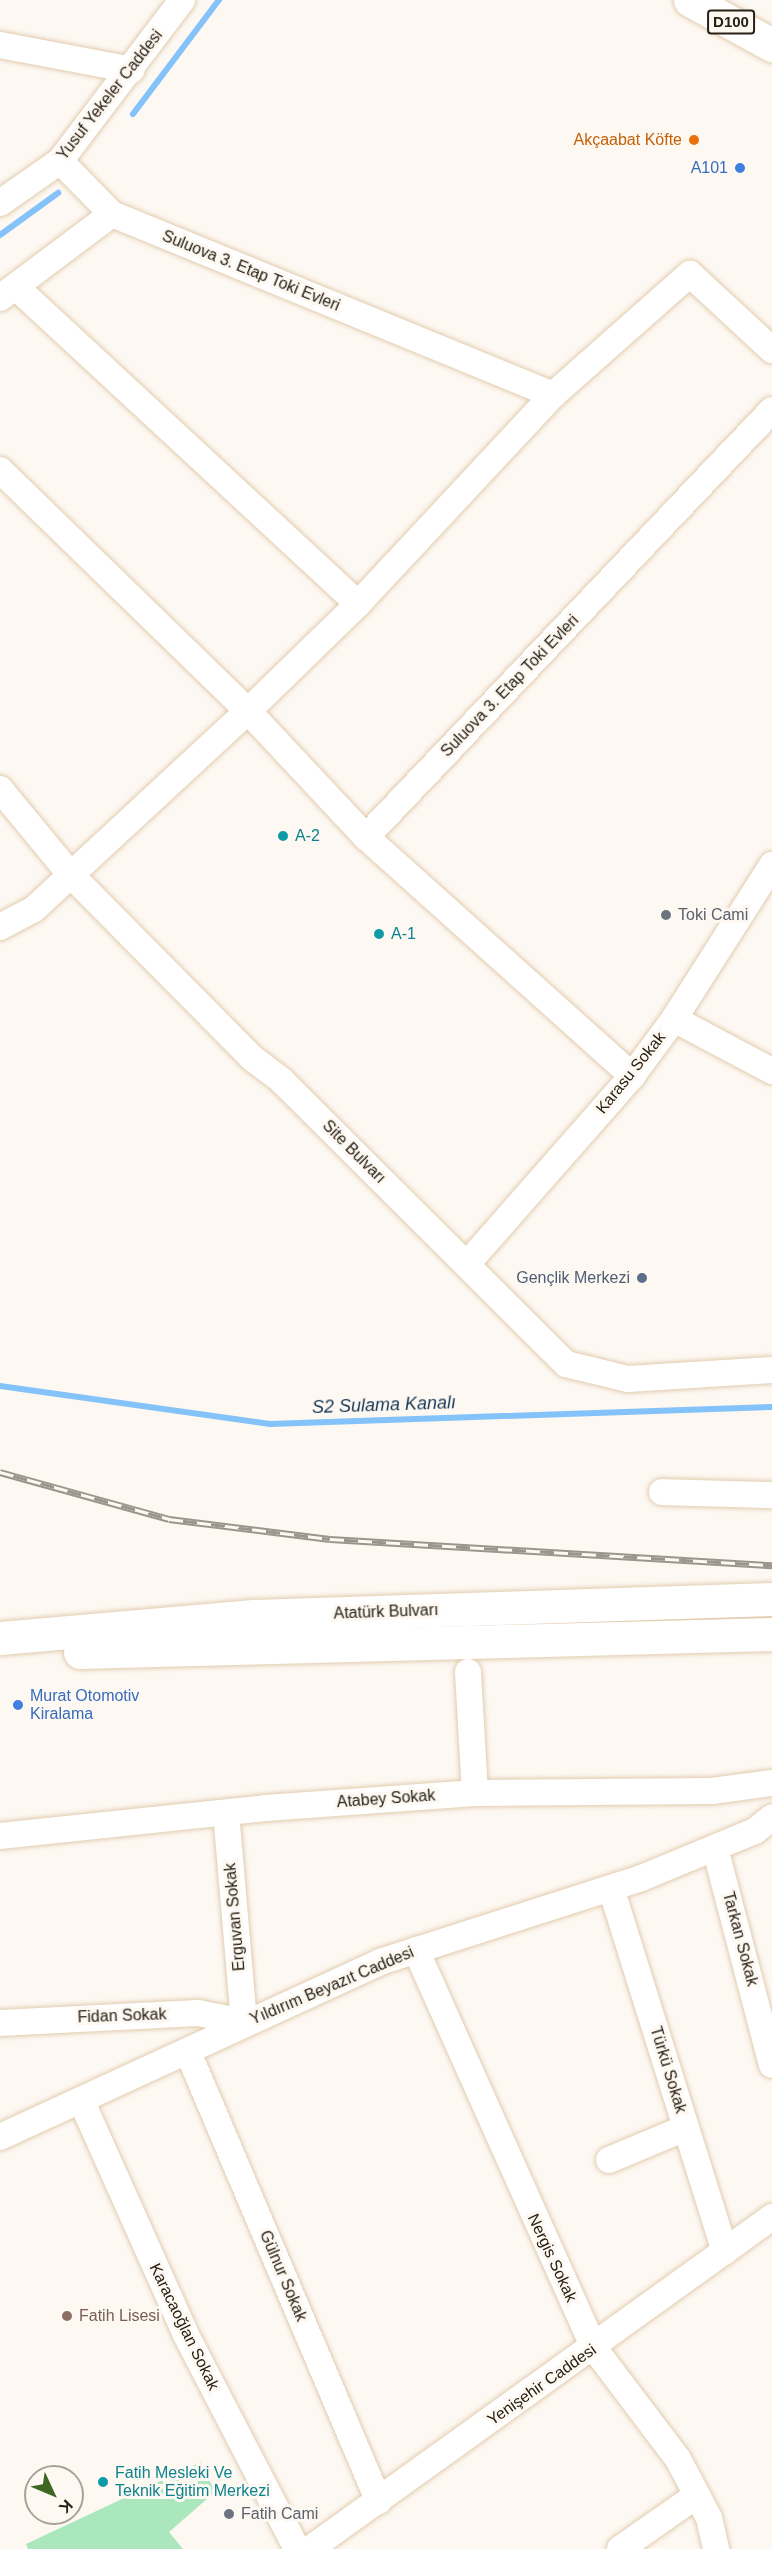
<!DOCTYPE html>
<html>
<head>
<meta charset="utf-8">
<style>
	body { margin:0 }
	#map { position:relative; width:772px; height:2549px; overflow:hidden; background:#fdf8f2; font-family:Arial,sans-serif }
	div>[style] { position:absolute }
	.green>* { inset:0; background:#abe7bd }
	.stream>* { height:6px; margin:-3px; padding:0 3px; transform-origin:3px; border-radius:3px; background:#84c2fa }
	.roads { filter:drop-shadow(0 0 2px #e2ccaf) drop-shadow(0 0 2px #e2ccaf) }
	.minor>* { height:26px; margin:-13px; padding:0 13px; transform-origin:13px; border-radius:13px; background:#fff }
	.major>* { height:33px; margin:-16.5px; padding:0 16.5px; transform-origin:16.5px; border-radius:16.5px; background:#fff }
	.highway>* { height:33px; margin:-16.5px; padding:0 16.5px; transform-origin:16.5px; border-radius:16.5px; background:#fff }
	.rail>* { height:7px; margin-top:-3.5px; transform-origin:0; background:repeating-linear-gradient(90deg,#fdf8f2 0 14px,#9b958d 0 28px); box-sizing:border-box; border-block:2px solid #9b958d }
	.dots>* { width:16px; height:16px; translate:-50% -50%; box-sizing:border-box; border:3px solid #fdf8f2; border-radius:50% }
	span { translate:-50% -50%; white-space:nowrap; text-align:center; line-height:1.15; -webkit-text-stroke:6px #fdf8f2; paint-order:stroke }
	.shield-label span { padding:2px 4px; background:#fdf8f2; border:2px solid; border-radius:4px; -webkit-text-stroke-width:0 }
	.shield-label { font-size:15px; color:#282015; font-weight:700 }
	.street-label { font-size:16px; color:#282015 }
	.food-label { font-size:16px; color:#c56008 }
	.right { translate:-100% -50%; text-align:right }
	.shop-label { font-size:16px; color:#366cbe }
	.left { translate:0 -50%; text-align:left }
	.culture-label { font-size:16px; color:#0d838f }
	.worship-label { font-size:16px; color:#5b616d }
	.service-label { font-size:16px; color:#4e5e75 }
	.education-label { font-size:16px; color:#785e54 }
	.water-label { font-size:18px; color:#183955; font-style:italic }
	.north { position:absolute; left:24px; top:2465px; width:60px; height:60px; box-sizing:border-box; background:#fdf8f2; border:2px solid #a8a29a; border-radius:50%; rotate:134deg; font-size:16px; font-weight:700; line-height:24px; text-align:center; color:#282015 }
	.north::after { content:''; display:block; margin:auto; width:21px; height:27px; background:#3e6723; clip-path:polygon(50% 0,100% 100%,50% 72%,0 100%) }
</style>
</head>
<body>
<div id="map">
	<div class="green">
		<i style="clip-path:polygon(201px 2462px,215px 2492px,169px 2532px,183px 2549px,28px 2549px,26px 2544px)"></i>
	</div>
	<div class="stream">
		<i style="left:133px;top:114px;width:143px;rotate:-53deg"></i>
		<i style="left:0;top:235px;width:72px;rotate:-35.9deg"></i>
		<i style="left:0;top:1386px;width:273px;rotate:8deg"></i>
		<i style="left:270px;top:1424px;width:502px;rotate:-1.94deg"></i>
	</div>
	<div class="roads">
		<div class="minor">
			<i style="left:0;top:45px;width:134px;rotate:10.7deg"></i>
			<i style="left:60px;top:161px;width:74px;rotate:45.5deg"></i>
			<i style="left:0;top:203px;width:73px;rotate:-35deg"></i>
			<i style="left:60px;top:161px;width:202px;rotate:-52.8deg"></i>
			<i style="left:17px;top:288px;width:465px;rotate:42.8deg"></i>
			<i style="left:0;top:298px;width:140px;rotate:-36.9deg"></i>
			<i style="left:112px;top:214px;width:477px;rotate:22.3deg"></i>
			<i style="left:0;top:470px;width:346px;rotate:44.2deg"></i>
			<i style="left:248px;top:711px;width:173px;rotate:46.9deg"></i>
			<i style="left:366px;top:837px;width:358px;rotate:41.9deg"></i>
			<i style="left:0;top:789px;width:112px;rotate:50.5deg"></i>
			<i style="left:71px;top:875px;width:257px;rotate:45.3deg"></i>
			<i style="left:252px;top:1058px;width:38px;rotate:37deg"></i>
			<i style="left:282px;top:1081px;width:401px;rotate:44.9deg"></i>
			<i style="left:566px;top:1364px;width:64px;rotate:13.6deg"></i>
			<i style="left:628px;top:1379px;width:144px;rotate:-3.6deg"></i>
			<i style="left:366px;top:837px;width:589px;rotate:-46.44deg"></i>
			<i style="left:0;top:927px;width:38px;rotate:-28deg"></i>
			<i style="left:34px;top:909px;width:292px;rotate:-42.8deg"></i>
			<i style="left:248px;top:711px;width:153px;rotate:-44.2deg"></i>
			<i style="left:358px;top:604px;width:286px;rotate:-47deg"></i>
			<i style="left:553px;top:395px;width:183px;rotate:-41.5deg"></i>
			<i style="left:690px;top:274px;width:112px;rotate:42.8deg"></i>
			<i style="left:674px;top:1019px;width:111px;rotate:28deg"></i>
			<i style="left:467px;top:1264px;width:250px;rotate:-48.7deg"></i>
			<i style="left:632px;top:1076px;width:71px;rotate:-53.6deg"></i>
			<i style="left:674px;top:1019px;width:183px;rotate:-57.5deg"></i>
			<i style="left:662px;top:1492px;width:110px;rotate:1.6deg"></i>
			<i style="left:468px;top:1672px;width:121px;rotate:86.7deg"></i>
			<i style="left:0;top:1836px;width:267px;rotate:-6deg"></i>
			<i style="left:266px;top:1808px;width:210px;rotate:-4.1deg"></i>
			<i style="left:475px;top:1793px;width:237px;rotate:-0.5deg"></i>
			<i style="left:712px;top:1791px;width:61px;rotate:-7.6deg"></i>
			<i style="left:715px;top:1848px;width:224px;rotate:75.3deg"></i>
			<i style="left:611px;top:1888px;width:381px;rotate:72.6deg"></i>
			<i style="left:416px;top:1950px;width:436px;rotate:65.9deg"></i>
			<i style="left:594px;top:2348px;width:139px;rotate:52.9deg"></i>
			<i style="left:678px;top:2459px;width:67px;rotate:62.3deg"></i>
			<i style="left:709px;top:2518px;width:32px;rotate:77deg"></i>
			<i style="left:0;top:2023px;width:198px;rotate:-2.9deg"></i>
			<i style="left:198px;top:2013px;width:47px;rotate:11.1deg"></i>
			<i style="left:244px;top:2022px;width:210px;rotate:-94.9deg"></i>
			<i style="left:188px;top:2052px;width:488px;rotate:67deg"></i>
			<i style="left:81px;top:2100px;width:255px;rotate:65.9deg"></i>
			<i style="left:185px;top:2333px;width:243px;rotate:62.6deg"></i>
			<i style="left:0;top:2137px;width:418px;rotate:-24.7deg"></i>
			<i style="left:380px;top:1962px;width:272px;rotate:-17.8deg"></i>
			<i style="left:639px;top:1879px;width:126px;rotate:-22.5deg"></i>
			<i style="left:755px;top:1831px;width:22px;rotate:-39deg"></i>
			<i style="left:609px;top:2160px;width:83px;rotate:-22.6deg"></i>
			<i style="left:310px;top:2549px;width:569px;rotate:-35.7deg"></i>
			<i style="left:620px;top:2549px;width:94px;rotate:-35deg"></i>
		</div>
		<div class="major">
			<i style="left:0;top:1638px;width:255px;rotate:-5deg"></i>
			<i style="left:254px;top:1616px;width:518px;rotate:-1.88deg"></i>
			<i style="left:80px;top:1652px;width:692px;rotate:-1.49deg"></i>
		</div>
		<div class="highway">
			<i style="left:690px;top:0;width:94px;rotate:28.8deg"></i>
		</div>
	</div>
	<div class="rail">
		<i style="left:0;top:1472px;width:175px;rotate:15.5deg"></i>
		<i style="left:169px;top:1519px;width:162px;rotate:7.1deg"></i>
		<i style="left:330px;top:1539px;width:443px;rotate:3.4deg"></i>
	</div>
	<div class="dots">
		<i style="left:694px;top:140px;background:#e8710a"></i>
		<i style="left:740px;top:168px;background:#3f7fe0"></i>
		<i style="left:283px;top:836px;background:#0f9aa8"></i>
		<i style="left:666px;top:915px;background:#6b7280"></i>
		<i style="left:379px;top:934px;background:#0f9aa8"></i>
		<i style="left:642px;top:1278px;background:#5c6f8a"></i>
		<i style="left:18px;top:1705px;background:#3f7fe0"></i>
		<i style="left:67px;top:2316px;background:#8d6e63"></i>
		<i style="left:103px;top:2482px;background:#0f9aa8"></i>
		<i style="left:229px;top:2514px;background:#6b7280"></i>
	</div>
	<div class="shield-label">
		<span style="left:731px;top:22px">D100</span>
	</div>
	<div class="street-label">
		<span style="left:110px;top:95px;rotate:-52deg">Yusuf Yekeler Caddesi</span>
		<span style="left:251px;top:271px;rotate:22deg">Suluova 3. Etap Toki Evleri</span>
		<span style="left:510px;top:686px;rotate:-46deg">Suluova 3. Etap Toki Evleri</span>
		<span style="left:631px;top:1073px;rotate:-51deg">Karasu Sokak</span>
		<span style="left:354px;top:1152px;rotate:45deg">Site Bulvarı</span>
		<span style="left:386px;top:1612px;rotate:-2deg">Atatürk Bulvarı</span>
		<span style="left:386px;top:1799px;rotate:-4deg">Atabey Sokak</span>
		<span style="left:235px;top:1917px;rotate:-95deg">Erguvan Sokak</span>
		<span style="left:740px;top:1939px;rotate:75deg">Tarkan Sokak</span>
		<span style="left:332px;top:1986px;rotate:-23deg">Yıldırım Beyazıt Caddesi</span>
		<span style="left:122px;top:2016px;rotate:-2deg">Fidan Sokak</span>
		<span style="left:668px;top:2070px;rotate:73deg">Türkü Sokak</span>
		<span style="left:552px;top:2258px;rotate:65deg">Nergis Sokak</span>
		<span style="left:283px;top:2276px;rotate:67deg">Gülnur Sokak</span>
		<span style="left:184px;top:2327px;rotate:64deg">Karacaoğlan Sokak</span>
		<span style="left:542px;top:2385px;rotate:-35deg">Yenişehir Caddesi</span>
	</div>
	<div class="food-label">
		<span class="right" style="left:682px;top:140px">Akçaabat Köfte</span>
	</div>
	<div class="shop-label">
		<span class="right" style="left:728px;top:168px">A101</span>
		<span class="left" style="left:30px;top:1705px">Murat Otomotiv<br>Kiralama</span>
	</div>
	<div class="culture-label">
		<span class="left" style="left:295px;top:836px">A-2</span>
		<span class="left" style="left:391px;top:934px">A-1</span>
		<span class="left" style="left:115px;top:2482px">Fatih Mesleki Ve<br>Teknik Eğitim Merkezi</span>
	</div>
	<div class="worship-label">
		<span class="left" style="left:678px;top:915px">Toki Cami</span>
		<span class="left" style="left:241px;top:2514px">Fatih Cami</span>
	</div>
	<div class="service-label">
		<span class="right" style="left:630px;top:1278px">Gençlik Merkezi</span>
	</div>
	<div class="education-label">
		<span class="left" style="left:79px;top:2316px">Fatih Lisesi</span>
	</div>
	<div class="water-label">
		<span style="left:384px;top:1405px;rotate:-2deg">S2 Sulama Kanalı</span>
	</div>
	<div class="north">K</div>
</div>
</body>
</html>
